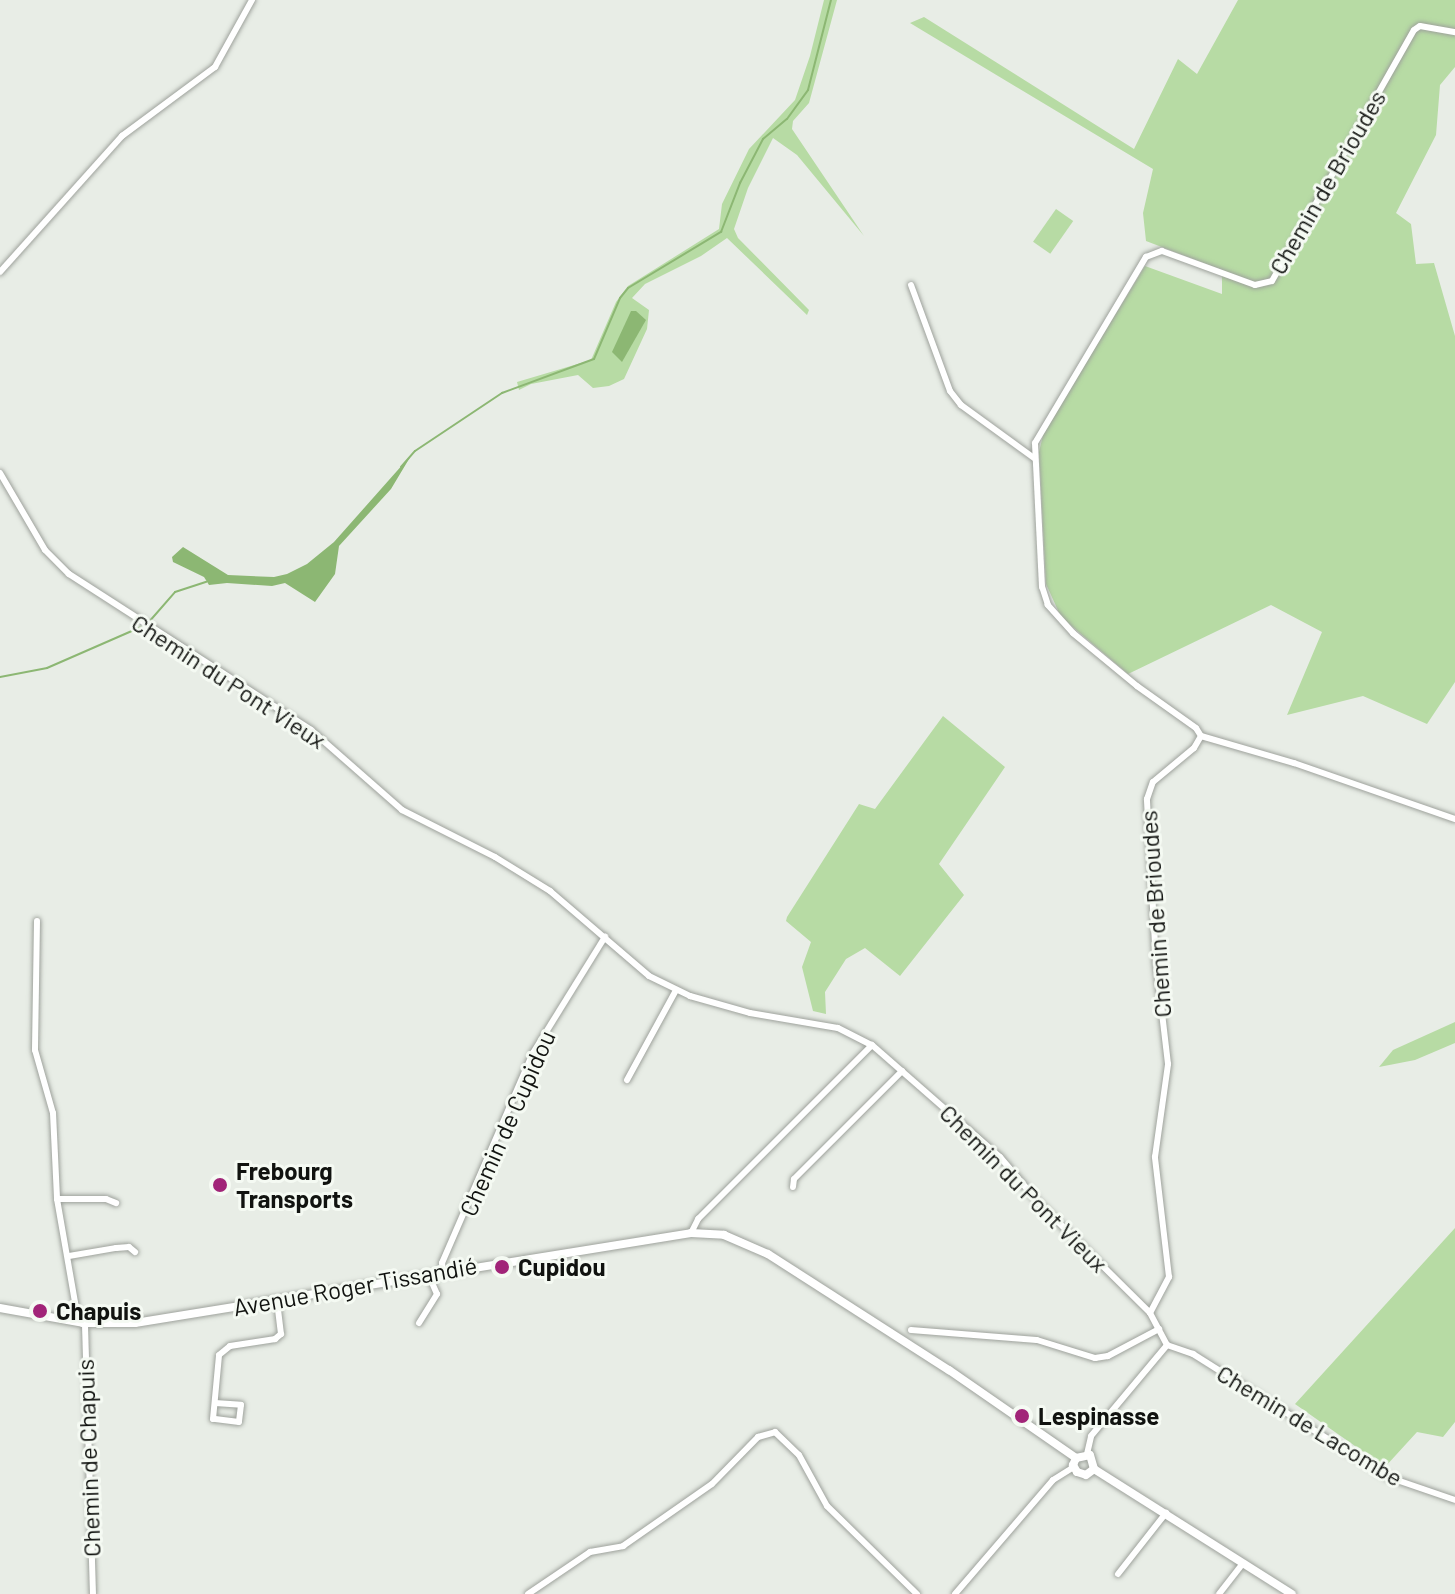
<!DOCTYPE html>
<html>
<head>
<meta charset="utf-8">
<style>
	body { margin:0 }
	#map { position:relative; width:1455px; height:1594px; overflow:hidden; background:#e8ede6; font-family:Barlow,sans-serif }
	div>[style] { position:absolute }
	.green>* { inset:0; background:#b7dba4; transform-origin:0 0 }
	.water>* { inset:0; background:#8cb773 }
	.stream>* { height:2px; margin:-1px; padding:0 1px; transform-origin:1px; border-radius:1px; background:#8cb773 }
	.roads { filter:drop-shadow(0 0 2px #9ea29c) drop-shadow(0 0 2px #9ea29c) }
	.minor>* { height:6px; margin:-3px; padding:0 3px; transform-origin:3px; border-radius:3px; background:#fff }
	.major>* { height:8px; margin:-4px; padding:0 4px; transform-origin:4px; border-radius:4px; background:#fff }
	.dots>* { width:22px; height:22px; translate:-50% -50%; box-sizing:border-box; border:4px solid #f5faf3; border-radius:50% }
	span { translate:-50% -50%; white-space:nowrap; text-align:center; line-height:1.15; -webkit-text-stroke:6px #f5faf3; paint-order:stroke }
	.street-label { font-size:24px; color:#111310 }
	.poi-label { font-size:24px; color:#111310; font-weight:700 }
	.left { translate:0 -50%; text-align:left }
</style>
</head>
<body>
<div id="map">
	<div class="green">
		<i style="clip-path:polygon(824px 0,837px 0,809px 103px,793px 121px,792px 129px,864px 236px,797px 155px,773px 138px,748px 188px,734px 229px,738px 238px,809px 310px,807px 315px,727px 238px,701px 256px,645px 284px,632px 298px,649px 310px,647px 329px,624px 379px,609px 386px,593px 388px,578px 375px,531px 384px,519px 390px,517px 382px,591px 360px,616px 302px,628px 286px,719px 229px,722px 204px,749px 149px,795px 100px,810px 56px)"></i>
		<i style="clip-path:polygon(1238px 0,1455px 0,1455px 67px,1440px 85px,1436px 135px,1396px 213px,1411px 224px,1416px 264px,1434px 263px,1455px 336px,1455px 682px,1427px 724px,1363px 696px,1287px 715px,1322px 632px,1271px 605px,1128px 674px,1061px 617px,1046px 584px,1039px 452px,1044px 431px,1145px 266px,1222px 294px,1222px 270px,1146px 241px,1143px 213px,1153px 169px,910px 23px,924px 17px,1134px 149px,1178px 59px,1197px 74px)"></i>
		<i style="left:1056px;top:209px;width:21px;height:40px;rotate:35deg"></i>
		<i style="clip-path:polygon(943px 716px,1005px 767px,939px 864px,964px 895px,900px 976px,865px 948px,846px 959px,825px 992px,826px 1014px,813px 1011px,802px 967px,811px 942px,786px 921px,787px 917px,859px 804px,875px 809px)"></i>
		<i style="clip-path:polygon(1455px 1022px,1455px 1043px,1415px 1060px,1379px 1067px,1393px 1050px)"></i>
		<i style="clip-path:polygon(1455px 1228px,1455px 1422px,1443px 1437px,1417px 1432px,1385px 1467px,1295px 1404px)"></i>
	</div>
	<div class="water">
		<i style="clip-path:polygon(631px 311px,636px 311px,646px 320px,622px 362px,612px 352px)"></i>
		<i style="clip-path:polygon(412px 454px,391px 489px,339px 546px,335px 574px,315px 602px,285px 583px,272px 586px,227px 583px,209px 585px,204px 577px,173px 562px,172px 557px,183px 547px,228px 575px,274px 577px,287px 574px,307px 564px,334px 542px)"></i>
	</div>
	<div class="stream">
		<i style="left:401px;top:467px;width:21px;rotate:-49deg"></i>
		<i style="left:415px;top:451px;width:105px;rotate:-33.7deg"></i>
		<i style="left:502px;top:393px;width:98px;rotate:-20.3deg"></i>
		<i style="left:594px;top:359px;width:66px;rotate:-66.9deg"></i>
		<i style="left:620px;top:298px;width:13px;rotate:-51deg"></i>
		<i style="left:628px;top:288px;width:109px;rotate:-31.1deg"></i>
		<i style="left:721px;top:232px;width:53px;rotate:-68.8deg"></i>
		<i style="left:740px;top:183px;width:50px;rotate:-62.4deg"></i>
		<i style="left:763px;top:139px;width:31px;rotate:-40deg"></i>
		<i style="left:787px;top:119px;width:36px;rotate:-54deg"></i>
		<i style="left:808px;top:90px;width:93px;rotate:-75.7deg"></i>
		<i style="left:148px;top:623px;width:41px;rotate:-48.9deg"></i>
		<i style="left:175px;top:592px;width:33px;rotate:-18deg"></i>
		<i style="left:0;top:677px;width:48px;rotate:-10.8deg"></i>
		<i style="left:47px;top:668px;width:105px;rotate:-23.6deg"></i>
	</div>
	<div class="roads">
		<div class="minor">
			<i style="left:0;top:272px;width:183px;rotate:-48.1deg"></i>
			<i style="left:122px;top:136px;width:116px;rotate:-36.6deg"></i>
			<i style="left:215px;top:67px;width:77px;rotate:-61.1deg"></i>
			<i style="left:911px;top:285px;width:113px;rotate:69.8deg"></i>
			<i style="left:950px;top:391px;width:18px;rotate:52deg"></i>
			<i style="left:961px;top:405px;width:90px;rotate:36deg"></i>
			<i style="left:0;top:473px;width:89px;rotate:59.7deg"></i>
			<i style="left:45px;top:550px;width:34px;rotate:45deg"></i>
			<i style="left:69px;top:574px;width:288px;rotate:32.8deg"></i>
			<i style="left:311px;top:730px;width:121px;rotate:41.3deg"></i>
			<i style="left:402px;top:810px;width:104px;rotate:26.8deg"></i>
			<i style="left:495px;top:857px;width:65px;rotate:31.7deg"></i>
			<i style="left:550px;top:891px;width:130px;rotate:40.6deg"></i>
			<i style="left:649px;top:976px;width:46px;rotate:26deg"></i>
			<i style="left:690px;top:996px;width:62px;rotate:15.8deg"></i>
			<i style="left:750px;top:1013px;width:89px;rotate:9.7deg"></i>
			<i style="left:838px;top:1028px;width:38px;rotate:27deg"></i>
			<i style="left:872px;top:1045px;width:170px;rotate:41.2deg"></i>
			<i style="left:1000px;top:1157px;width:60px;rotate:49.7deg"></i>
			<i style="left:1039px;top:1203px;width:156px;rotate:44.7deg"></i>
			<i style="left:1201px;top:736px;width:97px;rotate:16.2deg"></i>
			<i style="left:1294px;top:763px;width:170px;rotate:19.2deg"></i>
			<i style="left:37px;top:921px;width:129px;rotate:90.9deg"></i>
			<i style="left:35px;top:1050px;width:66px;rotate:74.1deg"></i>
			<i style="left:53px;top:1113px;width:86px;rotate:87.3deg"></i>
			<i style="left:57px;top:1199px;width:122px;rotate:80.1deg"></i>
			<i style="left:78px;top:1319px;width:9px;rotate:41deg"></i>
			<i style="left:85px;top:1325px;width:269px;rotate:88.3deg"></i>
			<i style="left:627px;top:1080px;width:102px;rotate:-61.4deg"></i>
			<i style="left:793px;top:1187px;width:8px;rotate:-83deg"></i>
			<i style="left:794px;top:1179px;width:153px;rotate:-45deg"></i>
			<i style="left:57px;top:1199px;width:49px"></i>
			<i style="left:106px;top:1199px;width:11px;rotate:22deg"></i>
			<i style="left:691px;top:1233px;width:16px;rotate:-63deg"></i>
			<i style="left:698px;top:1219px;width:246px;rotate:-45deg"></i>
			<i style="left:69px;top:1256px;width:48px;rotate:-9.7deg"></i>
			<i style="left:116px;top:1248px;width:13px;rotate:-4deg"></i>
			<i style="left:129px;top:1247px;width:8px;rotate:40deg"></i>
			<i style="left:443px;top:1272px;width:9px;rotate:-96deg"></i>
			<i style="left:442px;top:1263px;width:229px;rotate:-66.6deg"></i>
			<i style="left:533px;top:1053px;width:137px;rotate:-58.2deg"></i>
			<i style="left:419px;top:1323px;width:34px;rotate:-58deg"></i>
			<i style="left:437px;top:1294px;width:22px;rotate:-114deg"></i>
			<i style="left:911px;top:1330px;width:126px;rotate:4.5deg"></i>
			<i style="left:1037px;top:1340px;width:61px;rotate:17.2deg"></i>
			<i style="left:1095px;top:1358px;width:13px;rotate:-9deg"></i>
			<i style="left:1108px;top:1356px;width:58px;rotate:-27.9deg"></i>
			<i style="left:1167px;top:1345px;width:28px;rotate:19deg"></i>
			<i style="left:1193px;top:1354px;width:231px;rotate:32.2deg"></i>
			<i style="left:1388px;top:1477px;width:71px;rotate:18.9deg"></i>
			<i style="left:215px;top:1403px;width:26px;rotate:4deg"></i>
			<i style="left:241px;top:1405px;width:17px;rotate:97deg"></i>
			<i style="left:239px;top:1422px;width:26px;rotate:-173deg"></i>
			<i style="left:213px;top:1419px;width:64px;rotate:-84.6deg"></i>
			<i style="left:219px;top:1355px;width:14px;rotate:-39deg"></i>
			<i style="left:230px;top:1346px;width:46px;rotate:-8.8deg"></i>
			<i style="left:275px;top:1339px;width:8px;rotate:-40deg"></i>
			<i style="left:281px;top:1334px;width:35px;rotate:-97deg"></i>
			<i style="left:1087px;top:1454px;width:18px;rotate:-77deg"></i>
			<i style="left:1091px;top:1436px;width:119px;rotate:-50.1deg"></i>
			<i style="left:1167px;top:1345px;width:36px;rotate:-118deg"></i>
			<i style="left:1150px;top:1313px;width:41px;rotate:-62.2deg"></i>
			<i style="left:1169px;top:1277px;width:121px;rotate:-96.7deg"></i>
			<i style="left:1155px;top:1157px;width:94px;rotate:-82deg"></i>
			<i style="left:1168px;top:1064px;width:103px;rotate:-96.7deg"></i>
			<i style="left:1156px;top:962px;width:163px;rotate:-93.2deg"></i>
			<i style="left:1147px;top:799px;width:18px;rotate:-71deg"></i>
			<i style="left:1153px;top:782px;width:53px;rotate:-39.7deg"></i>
			<i style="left:1194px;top:748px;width:14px;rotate:-60deg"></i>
			<i style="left:1201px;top:736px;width:9px;rotate:-122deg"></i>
			<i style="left:1196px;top:728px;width:72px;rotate:-144.6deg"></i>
			<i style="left:1137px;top:686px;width:83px;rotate:-140.4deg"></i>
			<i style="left:1073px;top:633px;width:38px;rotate:-132deg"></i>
			<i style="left:1048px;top:605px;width:19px;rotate:-108deg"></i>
			<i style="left:1042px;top:587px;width:144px;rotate:-92.8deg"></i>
			<i style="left:1035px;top:443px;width:217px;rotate:-59.2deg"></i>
			<i style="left:1146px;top:257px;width:17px;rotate:-21deg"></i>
			<i style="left:1162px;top:251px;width:99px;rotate:20.1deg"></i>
			<i style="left:1255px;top:285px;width:17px;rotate:-13deg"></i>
			<i style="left:1272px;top:281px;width:288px;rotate:-60.5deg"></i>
			<i style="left:1414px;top:30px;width:7px;rotate:-34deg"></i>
			<i style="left:1420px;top:26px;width:36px;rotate:10deg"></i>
			<i style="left:1118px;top:1574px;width:78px;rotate:-51.8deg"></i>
			<i style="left:528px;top:1594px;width:75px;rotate:-34.1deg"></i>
			<i style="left:590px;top:1552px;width:34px;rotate:-10deg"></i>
			<i style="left:623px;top:1546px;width:108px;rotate:-34.9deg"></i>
			<i style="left:712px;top:1484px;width:66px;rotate:-45.6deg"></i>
			<i style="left:758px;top:1437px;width:18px;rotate:-16deg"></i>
			<i style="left:775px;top:1432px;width:33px;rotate:44deg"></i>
			<i style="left:799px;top:1455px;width:58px;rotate:61.2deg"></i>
			<i style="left:827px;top:1506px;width:126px;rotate:44.4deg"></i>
			<i style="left:955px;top:1594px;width:150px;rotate:-49.3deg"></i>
			<i style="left:1053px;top:1480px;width:25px;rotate:-32deg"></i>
			<i style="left:1219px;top:1594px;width:39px;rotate:-52deg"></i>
		</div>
		<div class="major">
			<i style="left:0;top:1308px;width:84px;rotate:10.2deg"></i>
			<i style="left:83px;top:1323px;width:52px"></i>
			<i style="left:135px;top:1323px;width:563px;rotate:-9.19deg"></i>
			<i style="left:691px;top:1233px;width:33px;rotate:3deg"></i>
			<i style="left:724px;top:1235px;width:48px;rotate:23.4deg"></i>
			<i style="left:768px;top:1254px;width:215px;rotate:32.7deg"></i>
			<i style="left:949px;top:1370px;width:155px;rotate:34.7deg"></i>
			<i style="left:1076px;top:1458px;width:8px;rotate:113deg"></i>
			<i style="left:1073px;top:1465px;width:8px;rotate:60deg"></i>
			<i style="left:1077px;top:1472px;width:9px;rotate:18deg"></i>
			<i style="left:1086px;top:1475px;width:10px;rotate:-37deg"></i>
			<i style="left:1076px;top:1458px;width:14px;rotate:-12deg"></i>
			<i style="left:1090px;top:1455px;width:15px;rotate:74deg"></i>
			<i style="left:1094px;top:1469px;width:234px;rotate:32.3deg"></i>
		</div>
	</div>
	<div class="dots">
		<i style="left:220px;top:1185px;background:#a12478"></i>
		<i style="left:502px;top:1267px;background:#a12478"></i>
		<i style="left:40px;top:1311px;background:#a12478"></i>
		<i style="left:1022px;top:1416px;background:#a12478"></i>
	</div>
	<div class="street-label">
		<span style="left:1327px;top:182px;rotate:-60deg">Chemin de Brioudes</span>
		<span style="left:229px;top:681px;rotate:33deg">Chemin du Pont Vieux</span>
		<span style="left:1155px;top:914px;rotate:-94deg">Chemin de Brioudes</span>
		<span style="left:507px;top:1123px;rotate:-66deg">Chemin de Cupidou</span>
		<span style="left:1024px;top:1188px;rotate:45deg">Chemin du Pont Vieux</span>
		<span style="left:355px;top:1286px;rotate:-10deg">Avenue Roger Tissandié</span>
		<span style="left:1310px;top:1425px;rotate:31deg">Chemin de Lacombe</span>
		<span style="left:88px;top:1458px;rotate:-92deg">Chemin de Chapuis</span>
	</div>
	<div class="poi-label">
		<span class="left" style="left:236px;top:1185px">Frebourg<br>Transports</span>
		<span class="left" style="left:518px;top:1267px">Cupidou</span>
		<span class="left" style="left:56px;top:1311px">Chapuis</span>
		<span class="left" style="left:1038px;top:1416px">Lespinasse</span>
	</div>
</div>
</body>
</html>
